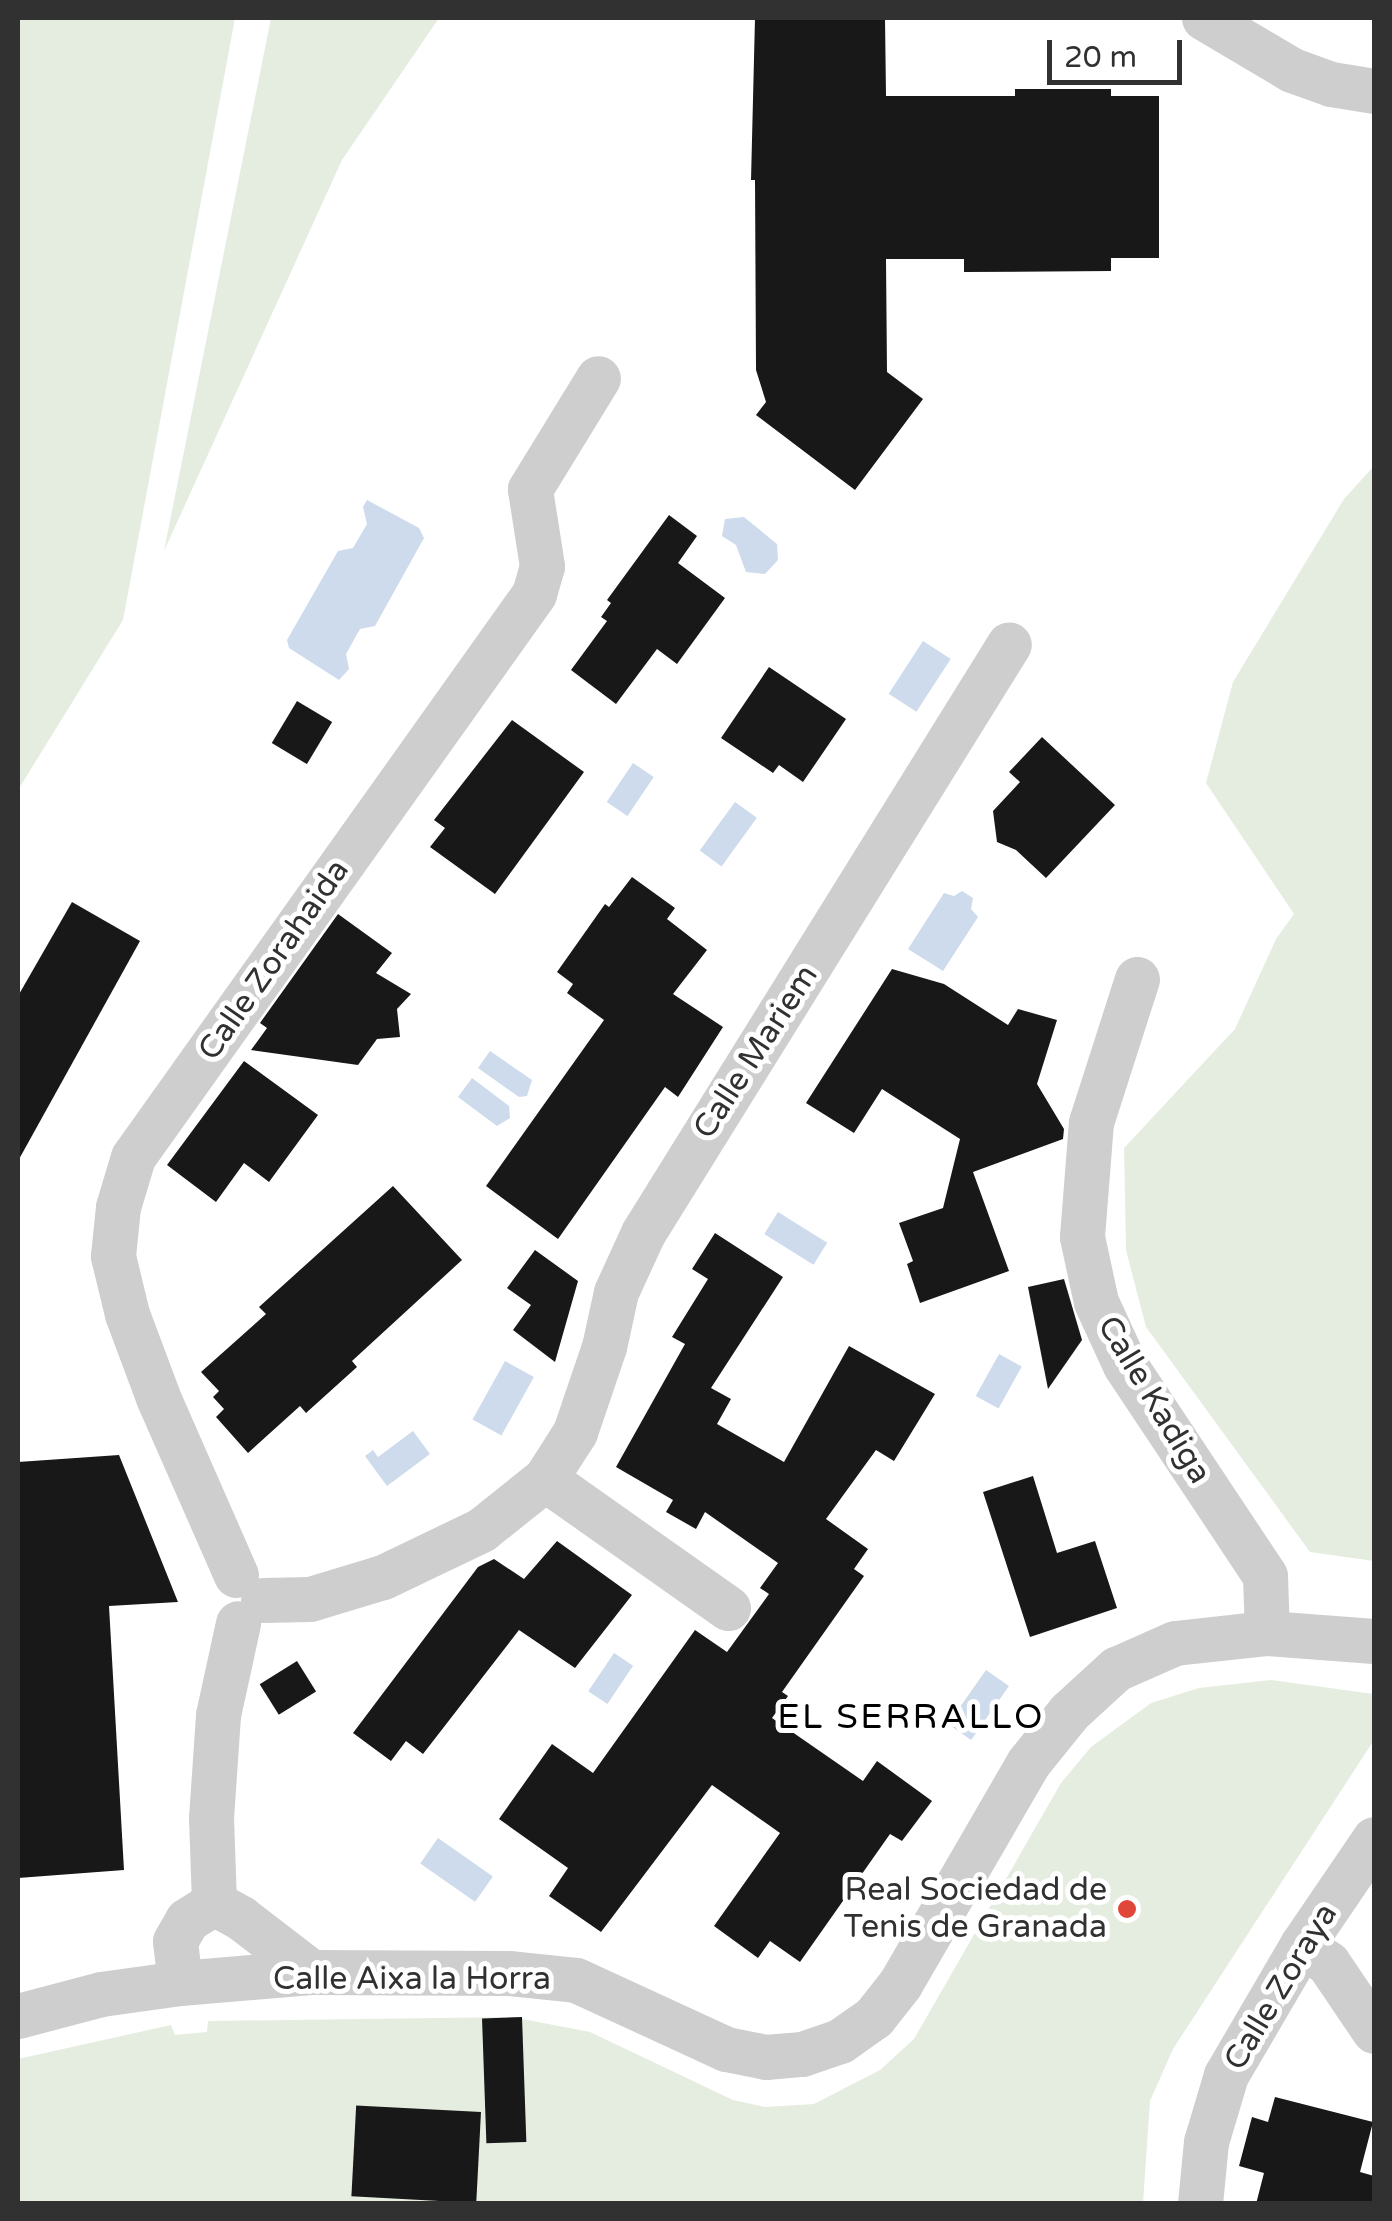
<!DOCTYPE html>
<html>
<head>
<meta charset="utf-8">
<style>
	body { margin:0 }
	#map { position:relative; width:1392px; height:2221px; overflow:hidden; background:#fff; font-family:"Varela Round",sans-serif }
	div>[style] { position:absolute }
	.green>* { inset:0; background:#e5ede0 }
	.water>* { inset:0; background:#cddbec; transform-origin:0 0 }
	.building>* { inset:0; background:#181818; transform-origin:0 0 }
	.street>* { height:45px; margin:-22.5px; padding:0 22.5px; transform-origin:22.5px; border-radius:22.5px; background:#cecece }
	.dots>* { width:28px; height:28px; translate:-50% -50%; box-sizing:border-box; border:5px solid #fff; border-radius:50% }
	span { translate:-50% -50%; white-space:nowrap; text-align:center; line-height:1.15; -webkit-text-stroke:10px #fff; paint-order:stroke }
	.street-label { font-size:32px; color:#313131 }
	.poi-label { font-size:32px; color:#313131 }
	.right { translate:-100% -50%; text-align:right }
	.neighbourhood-label { font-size:35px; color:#000; letter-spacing:2.5px }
	.frame { position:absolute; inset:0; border:20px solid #313131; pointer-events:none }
	.scale { position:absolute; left:1047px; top:40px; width:135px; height:45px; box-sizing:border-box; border:5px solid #313131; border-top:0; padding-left:12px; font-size:30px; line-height:35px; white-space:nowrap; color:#313131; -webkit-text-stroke:8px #fff; paint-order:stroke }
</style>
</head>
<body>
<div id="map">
	<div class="green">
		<i style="clip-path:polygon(18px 18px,235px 18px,123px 620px,18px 790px)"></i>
		<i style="clip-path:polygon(271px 18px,439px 18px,342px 160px,164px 551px)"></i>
		<i style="clip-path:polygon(1374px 466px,1374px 1561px,1310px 1552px,1146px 1327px,1126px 1250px,1124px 1148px,1235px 1029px,1276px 939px,1294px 914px,1206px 783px,1233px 682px,1344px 499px)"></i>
		<i style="clip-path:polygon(1271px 1680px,1374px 1694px,1374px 1740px,1173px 2049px,1150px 2101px,1143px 2203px,18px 2203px,18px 2059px,171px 2025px,175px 2035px,207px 2032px,208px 2021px,512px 2017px,590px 2032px,733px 2100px,765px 2107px,814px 2104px,880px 2070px,914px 2039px,1061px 1783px,1091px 1747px,1151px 1703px,1199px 1688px)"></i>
	</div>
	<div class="water">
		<i style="clip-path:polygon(367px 500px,419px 528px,424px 538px,375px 626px,360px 629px,346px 654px,349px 669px,339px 680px,289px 648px,287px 640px,338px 551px,353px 548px,367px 524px,363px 507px)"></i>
		<i style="clip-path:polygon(744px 517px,777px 544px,778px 560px,765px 574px,746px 572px,736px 545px,722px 536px,725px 519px)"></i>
		<i style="left:923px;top:641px;width:33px;height:63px;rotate:33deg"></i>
		<i style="left:633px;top:763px;width:25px;height:47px;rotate:34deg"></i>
		<i style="left:735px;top:802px;width:27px;height:60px;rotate:36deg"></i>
		<i style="clip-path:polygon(962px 891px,973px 898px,971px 909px,978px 917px,943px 971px,908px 949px,944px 893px,954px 896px)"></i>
		<i style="clip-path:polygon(490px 1051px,532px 1080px,527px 1096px,519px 1097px,478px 1068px)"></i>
		<i style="clip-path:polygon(472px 1078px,509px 1106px,510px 1118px,497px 1126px,458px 1097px)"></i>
		<i style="left:778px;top:1212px;width:58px;height:26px;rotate:32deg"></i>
		<i style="left:999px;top:1354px;width:26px;height:48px;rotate:29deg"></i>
		<i style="left:505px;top:1361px;width:33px;height:67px;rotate:29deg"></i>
		<i style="clip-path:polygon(413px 1431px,430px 1454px,387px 1486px,365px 1456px,373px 1450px,378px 1457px)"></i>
		<i style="left:614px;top:1653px;width:23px;height:46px;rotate:34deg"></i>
		<i style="left:986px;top:1670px;width:28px;height:66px;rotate:35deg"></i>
		<i style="left:438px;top:1838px;width:67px;height:31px;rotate:35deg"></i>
	</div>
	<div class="building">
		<i style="clip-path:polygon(755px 18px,885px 18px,886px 96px,1015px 96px,1015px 89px,1111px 89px,1111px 96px,1159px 96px,1159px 258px,1111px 258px,1111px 271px,964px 272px,964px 259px,886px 259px,887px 372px,923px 399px,855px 490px,756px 415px,766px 402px,756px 370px,755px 180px,751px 180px)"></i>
		<i style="clip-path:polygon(669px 515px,697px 536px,678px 563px,725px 598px,677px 664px,657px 649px,616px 704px,571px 670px,607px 621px,601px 617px,611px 603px,607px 600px)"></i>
		<i style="clip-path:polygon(769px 667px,846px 719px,803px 782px,779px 765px,773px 773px,721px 738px)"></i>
		<i style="left:297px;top:701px;width:41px;height:49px;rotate:31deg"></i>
		<i style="clip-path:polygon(512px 720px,584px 772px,495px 894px,430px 847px,445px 828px,434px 820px)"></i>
		<i style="clip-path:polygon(1042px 737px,1115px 805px,1046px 878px,1016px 850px,997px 842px,993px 811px,1020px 782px,1009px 772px)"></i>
		<i style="clip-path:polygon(632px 877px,675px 908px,667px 919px,707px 950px,673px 994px,723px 1027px,678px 1097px,665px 1087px,558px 1239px,486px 1186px,604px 1020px,567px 993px,573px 984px,557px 972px,605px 904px,609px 907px)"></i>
		<i style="clip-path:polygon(72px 902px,140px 941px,18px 1161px,18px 996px)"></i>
		<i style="clip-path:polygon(338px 914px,392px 953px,376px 973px,411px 994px,397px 1009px,400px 1037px,377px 1039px,358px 1065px,251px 1050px,267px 1028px,260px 1023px)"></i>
		<i style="clip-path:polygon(892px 969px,944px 984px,1008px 1025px,1018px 1009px,1057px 1020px,1037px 1084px,1064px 1129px,1063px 1139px,973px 1172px,1009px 1271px,920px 1303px,907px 1264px,913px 1261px,899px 1223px,943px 1208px,960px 1139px,882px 1089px,854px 1133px,806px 1103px)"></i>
		<i style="clip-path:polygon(244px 1061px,318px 1115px,269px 1182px,244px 1163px,216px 1202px,167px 1165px)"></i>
		<i style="clip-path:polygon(393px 1186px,462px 1260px,352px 1361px,357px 1367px,306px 1413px,300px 1406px,248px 1453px,216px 1417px,224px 1409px,213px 1397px,219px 1391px,201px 1372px,266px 1314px,259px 1307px)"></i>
		<i style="clip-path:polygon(715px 1233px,783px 1277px,711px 1388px,731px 1399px,717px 1424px,784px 1462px,849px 1346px,935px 1394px,894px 1461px,876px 1450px,826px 1519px,868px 1549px,854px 1569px,864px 1576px,782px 1692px,788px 1696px,772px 1718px,863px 1781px,877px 1761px,932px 1801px,902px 1841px,890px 1834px,800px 1962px,770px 1941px,758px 1958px,714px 1926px,780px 1833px,712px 1785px,601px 1932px,549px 1896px,568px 1868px,499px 1819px,552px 1744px,593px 1773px,695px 1630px,727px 1652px,769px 1594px,760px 1588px,778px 1563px,705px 1512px,696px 1529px,666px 1512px,673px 1500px,616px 1467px,685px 1344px,672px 1337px,708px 1279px,692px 1269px)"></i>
		<i style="clip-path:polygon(535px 1250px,578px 1281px,555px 1362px,513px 1330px,531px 1305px,507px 1288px)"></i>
		<i style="clip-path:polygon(1064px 1279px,1082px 1340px,1048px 1389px,1028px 1287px)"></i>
		<i style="clip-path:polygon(119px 1455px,178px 1602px,109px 1606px,124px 1870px,18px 1878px,18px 1462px)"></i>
		<i style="clip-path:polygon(1033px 1476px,1057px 1553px,1095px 1541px,1117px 1608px,1030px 1637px,983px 1492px)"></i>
		<i style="clip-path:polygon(557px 1541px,632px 1595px,575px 1668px,519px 1630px,423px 1754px,406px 1741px,391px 1761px,353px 1733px,478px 1567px,494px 1559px,524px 1579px)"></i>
		<i style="left:297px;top:1661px;width:36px;height:44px;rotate:58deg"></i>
		<i style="left:522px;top:2017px;width:125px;height:40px;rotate:88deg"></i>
		<i style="clip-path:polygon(1275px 2097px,1373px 2122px,1360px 2172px,1374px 2176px,1374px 2204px,1256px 2204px,1264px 2173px,1239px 2166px,1252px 2117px,1268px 2122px)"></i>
		<i style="left:481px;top:2112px;width:91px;height:125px;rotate:93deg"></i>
	</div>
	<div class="street">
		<i style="left:1204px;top:18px;width:102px;rotate:30.6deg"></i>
		<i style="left:1292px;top:70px;width:41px;rotate:19.7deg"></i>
		<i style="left:1331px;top:84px;width:44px;rotate:9.2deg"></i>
		<i style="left:1137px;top:979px;width:150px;rotate:107.8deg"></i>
		<i style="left:1091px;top:1122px;width:115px;rotate:94.5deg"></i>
		<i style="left:1082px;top:1237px;width:66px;rotate:77.8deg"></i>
		<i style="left:1096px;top:1302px;width:69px;rotate:65.3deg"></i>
		<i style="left:1125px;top:1365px;width:253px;rotate:56.4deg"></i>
		<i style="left:1265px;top:1576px;width:57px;rotate:88deg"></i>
		<i style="left:545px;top:1479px;width:224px;rotate:35.2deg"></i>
		<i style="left:236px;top:1575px;width:194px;rotate:-113.7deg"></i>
		<i style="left:158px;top:1397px;width:89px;rotate:-110.5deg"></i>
		<i style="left:127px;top:1314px;width:60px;rotate:-103.6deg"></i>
		<i style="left:113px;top:1256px;width:49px;rotate:-84.2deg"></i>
		<i style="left:118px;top:1207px;width:52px;rotate:-73.3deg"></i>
		<i style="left:133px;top:1157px;width:691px;rotate:-54.54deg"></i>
		<i style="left:534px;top:594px;width:29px;rotate:-74deg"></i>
		<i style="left:542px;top:566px;width:78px;rotate:-98.9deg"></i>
		<i style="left:530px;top:489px;width:130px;rotate:-58.5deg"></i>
		<i style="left:263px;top:1600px;width:47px;rotate:-1.2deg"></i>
		<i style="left:310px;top:1599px;width:76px;rotate:-16.8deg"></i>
		<i style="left:383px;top:1577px;width:109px;rotate:-25.6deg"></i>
		<i style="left:481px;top:1530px;width:82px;rotate:-38.6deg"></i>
		<i style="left:545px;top:1479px;width:56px;rotate:-57.4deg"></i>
		<i style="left:575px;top:1432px;width:90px;rotate:-71.2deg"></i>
		<i style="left:604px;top:1347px;width:56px;rotate:-77.7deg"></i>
		<i style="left:616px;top:1292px;width:65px;rotate:-65.4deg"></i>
		<i style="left:643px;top:1233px;width:693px;rotate:-58.14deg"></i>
		<i style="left:214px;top:1903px;width:85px;rotate:-92deg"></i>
		<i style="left:211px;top:1818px;width:103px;rotate:-86.1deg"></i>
		<i style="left:218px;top:1715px;width:94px;rotate:-77.7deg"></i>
		<i style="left:214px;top:1903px;width:31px;rotate:29deg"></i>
		<i style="left:241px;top:1918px;width:88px;rotate:37.6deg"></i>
		<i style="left:1302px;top:1945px;width:32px;rotate:35deg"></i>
		<i style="left:1328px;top:1963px;width:82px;rotate:55.9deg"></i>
		<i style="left:180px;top:1983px;width:42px;rotate:-96.8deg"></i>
		<i style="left:175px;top:1941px;width:24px;rotate:-60deg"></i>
		<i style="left:187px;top:1920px;width:32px;rotate:-32deg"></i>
		<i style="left:18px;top:2016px;width:86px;rotate:-14.8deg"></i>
		<i style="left:101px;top:1994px;width:80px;rotate:-7.9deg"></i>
		<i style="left:180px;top:1983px;width:131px;rotate:-4.8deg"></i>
		<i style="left:311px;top:1972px;width:197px;rotate:0.3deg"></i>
		<i style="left:508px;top:1973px;width:68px;rotate:5.9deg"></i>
		<i style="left:576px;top:1980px;width:165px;rotate:24.7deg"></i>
		<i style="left:726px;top:2049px;width:41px;rotate:11.3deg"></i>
		<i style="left:766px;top:2057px;width:36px;rotate:-5deg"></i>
		<i style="left:802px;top:2054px;width:40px;rotate:-18.9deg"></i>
		<i style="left:840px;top:2041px;width:42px;rotate:-35.2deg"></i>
		<i style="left:874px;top:2017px;width:42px;rotate:-51.8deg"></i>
		<i style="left:900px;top:1984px;width:255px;rotate:-59.9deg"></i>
		<i style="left:1028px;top:1763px;width:65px;rotate:-51.2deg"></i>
		<i style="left:1069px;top:1712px;width:64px;rotate:-42.5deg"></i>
		<i style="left:1116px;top:1669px;width:64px;rotate:-23.8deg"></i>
		<i style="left:1175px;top:1643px;width:93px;rotate:-6.2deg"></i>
		<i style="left:1267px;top:1633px;width:107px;rotate:4.3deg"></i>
		<i style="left:1200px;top:2204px;width:62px;rotate:-84.5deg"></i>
		<i style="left:1206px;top:2142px;width:70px;rotate:-73.4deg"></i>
		<i style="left:1226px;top:2075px;width:151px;rotate:-59.7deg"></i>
		<i style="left:1302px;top:1945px;width:128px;rotate:-55.8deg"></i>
	</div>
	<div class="dots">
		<i style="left:1127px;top:1909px;background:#e1463a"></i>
	</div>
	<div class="street-label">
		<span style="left:274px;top:960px;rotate:-55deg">Calle Zorahaida</span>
		<span style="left:756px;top:1052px;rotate:-57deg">Calle Mariem</span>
		<span style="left:1154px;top:1400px;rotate:59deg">Calle Kadiga</span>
		<span style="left:412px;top:1979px">Calle Aixa la Horra</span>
		<span style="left:1281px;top:1987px;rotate:-59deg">Calle Zoraya</span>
	</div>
	<div class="poi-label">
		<span class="right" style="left:1107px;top:1909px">Real Sociedad de<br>Tenis de Granada</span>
	</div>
	<div class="neighbourhood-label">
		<span style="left:911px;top:1717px">EL SERRALLO</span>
	</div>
	<div class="frame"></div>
	<div class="scale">20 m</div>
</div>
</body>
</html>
